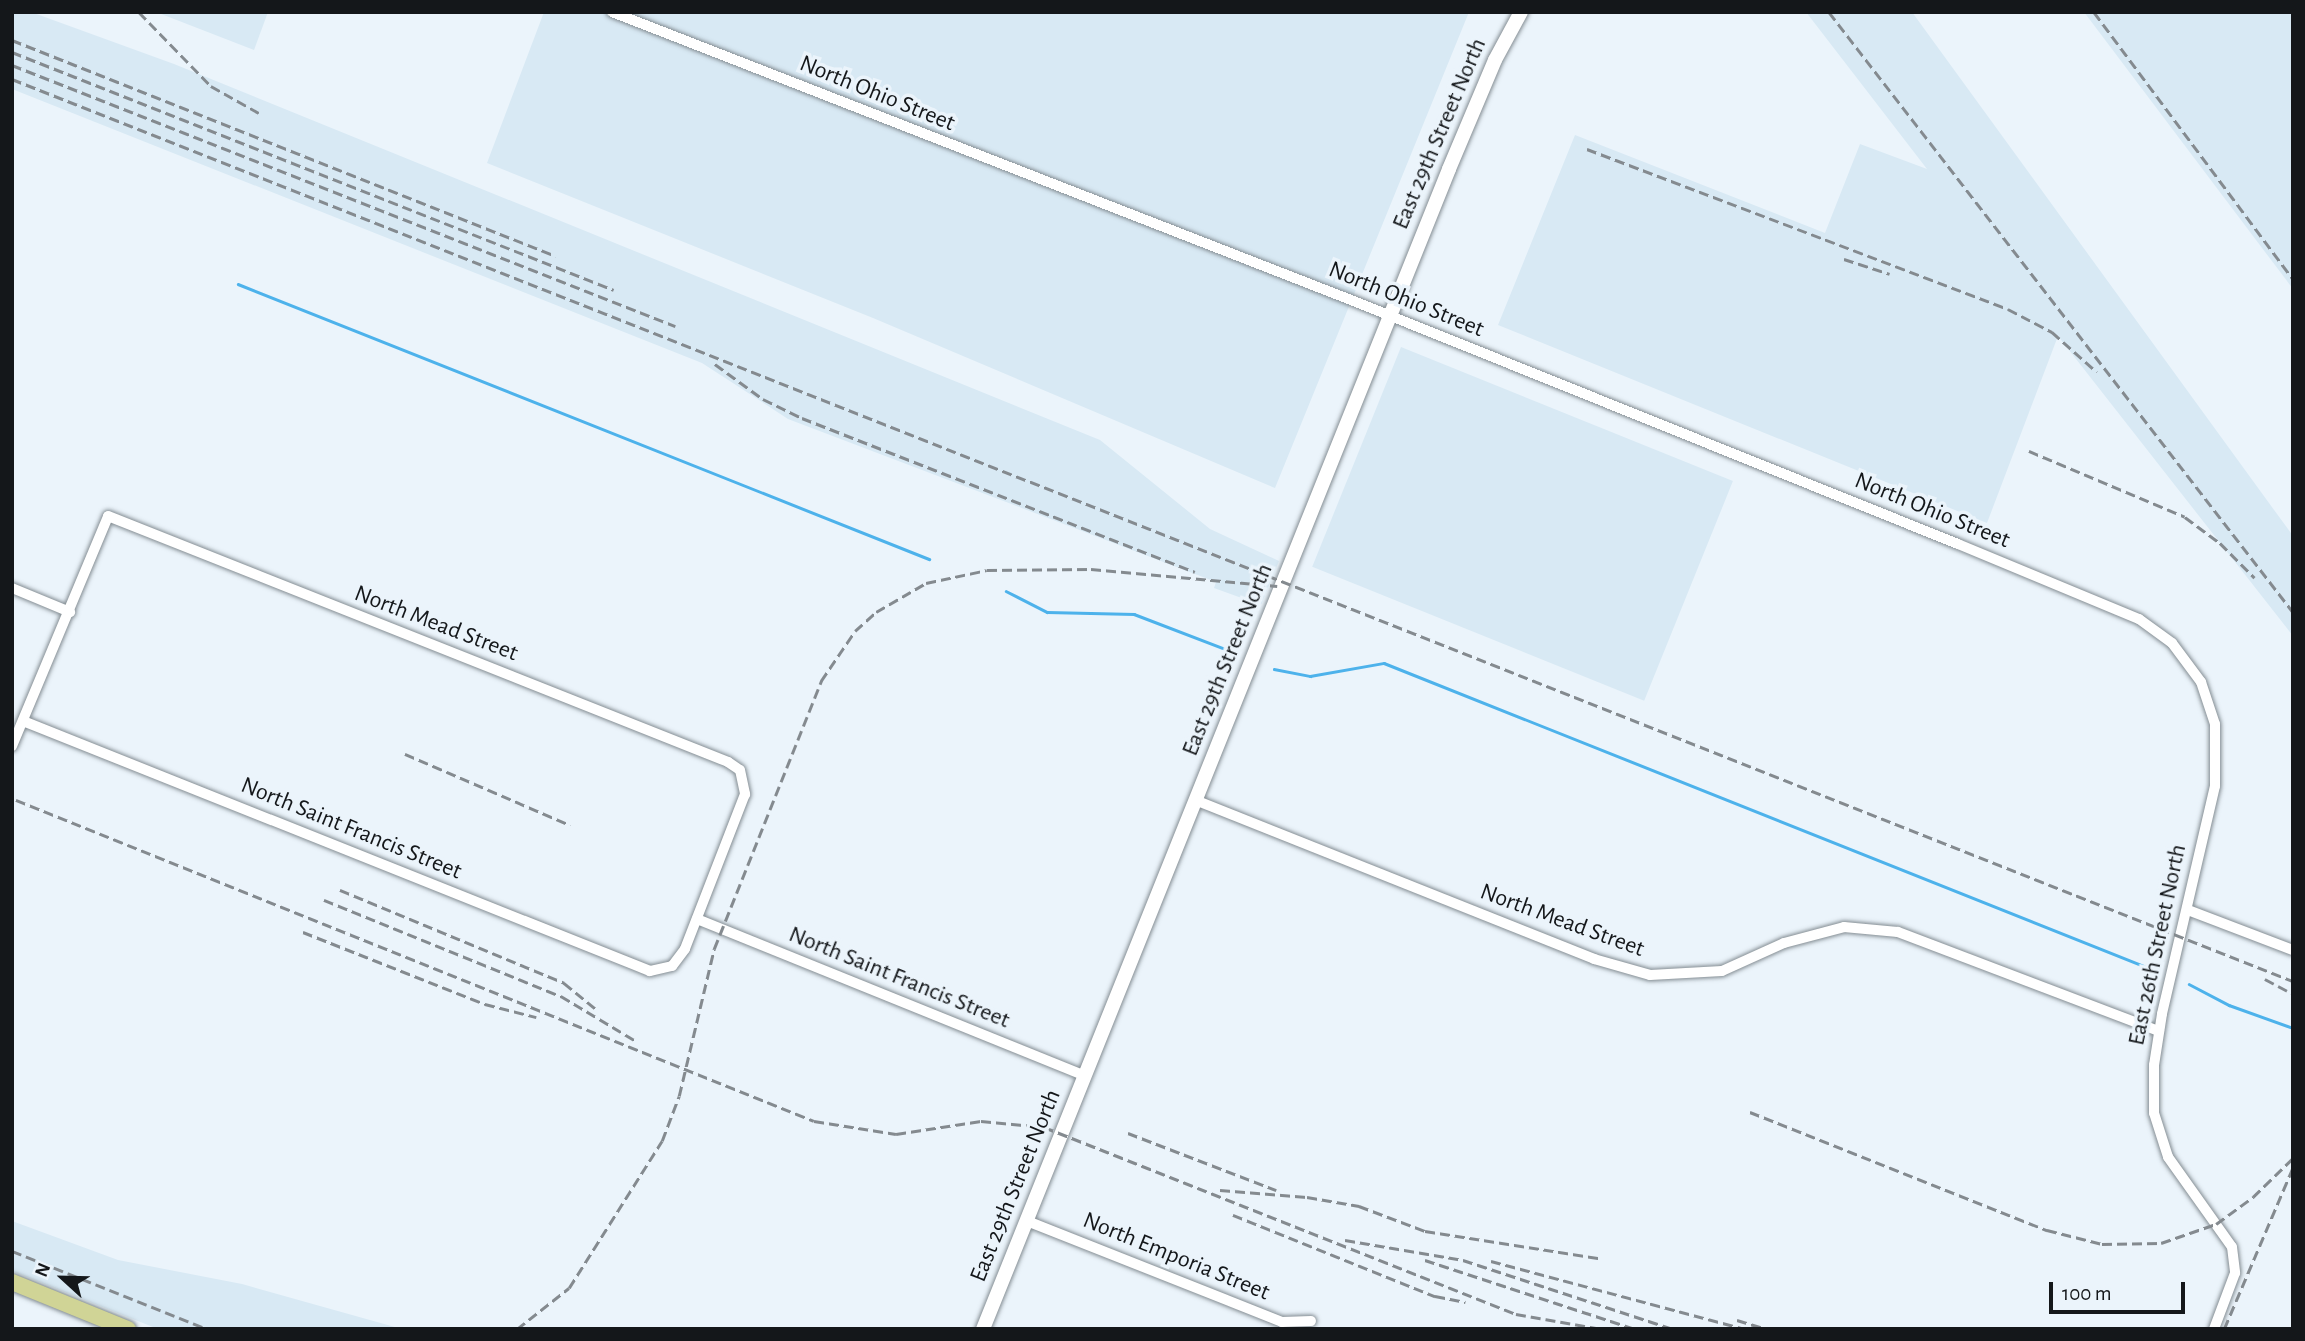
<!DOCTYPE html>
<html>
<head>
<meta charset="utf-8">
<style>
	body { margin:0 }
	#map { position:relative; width:2305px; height:1341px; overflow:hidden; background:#ebf4fb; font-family:"Alegreya Sans",sans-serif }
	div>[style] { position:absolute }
	.built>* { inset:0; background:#d8e9f4; transform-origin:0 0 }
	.stream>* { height:2.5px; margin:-1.25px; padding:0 1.25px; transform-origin:1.25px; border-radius:1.25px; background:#4db2eb }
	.roads { filter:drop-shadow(0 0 2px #848d93) drop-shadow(0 0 2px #848d93) }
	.street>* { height:10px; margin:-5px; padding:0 5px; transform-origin:5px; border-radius:5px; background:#fff }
	.secondary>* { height:14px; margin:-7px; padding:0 7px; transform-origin:7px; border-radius:7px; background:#fff }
	.primary>* { height:16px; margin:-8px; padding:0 8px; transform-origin:8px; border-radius:8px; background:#d0d496 }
	.rail>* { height:2.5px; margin-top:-1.25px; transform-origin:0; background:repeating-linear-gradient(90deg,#848a8f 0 10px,transparent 0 15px) }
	span { translate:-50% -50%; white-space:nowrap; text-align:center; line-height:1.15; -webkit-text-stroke:7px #ebf4fb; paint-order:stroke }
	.street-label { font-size:24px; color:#14171a }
	.frame { position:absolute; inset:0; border:14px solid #14171a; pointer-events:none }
	.north { position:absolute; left:28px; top:1243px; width:70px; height:70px; -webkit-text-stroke:5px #ebf4fb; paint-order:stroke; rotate:292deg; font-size:19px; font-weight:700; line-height:28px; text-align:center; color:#14171a }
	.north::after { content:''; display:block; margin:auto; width:24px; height:32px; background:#14171a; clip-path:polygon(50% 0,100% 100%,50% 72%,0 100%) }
	.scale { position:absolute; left:2049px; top:1282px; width:136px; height:32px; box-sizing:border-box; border:4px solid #14171a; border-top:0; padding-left:9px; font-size:21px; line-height:24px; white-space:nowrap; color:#14171a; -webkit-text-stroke:5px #ebf4fb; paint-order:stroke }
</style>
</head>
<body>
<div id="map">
	<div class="built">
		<i style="clip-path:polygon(12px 12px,31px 12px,174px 64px,1100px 440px,1210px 529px,1279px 561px,1261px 605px,1214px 588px,1216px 582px,788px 419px,702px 363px,12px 89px)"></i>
		<i style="clip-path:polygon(156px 12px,268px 12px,254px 50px)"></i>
		<i style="clip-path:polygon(544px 12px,1469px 12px,1275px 488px,873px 318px,487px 163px)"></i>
		<i style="clip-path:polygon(1806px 12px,1912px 12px,2293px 536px,2293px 636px,2058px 336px,1987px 523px,1498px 325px,1575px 135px,1825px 233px,1860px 144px,1927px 169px)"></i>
		<i style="clip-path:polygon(2084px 12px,2293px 12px,2293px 289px)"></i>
		<i style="left:1401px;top:347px;width:358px;height:237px;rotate:22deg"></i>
		<i style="clip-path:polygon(12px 1221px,118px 1260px,242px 1284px,402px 1329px,158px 1329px,12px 1271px)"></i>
	</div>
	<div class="stream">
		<i style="left:238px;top:284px;width:744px;rotate:21.7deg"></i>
		<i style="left:1006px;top:591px;width:46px;rotate:27.1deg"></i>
		<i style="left:1047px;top:612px;width:87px;rotate:1.3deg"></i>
		<i style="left:1134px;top:614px;width:97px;rotate:21deg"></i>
		<i style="left:1274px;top:669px;width:37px;rotate:11deg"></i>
		<i style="left:1310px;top:676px;width:75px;rotate:-10deg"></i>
		<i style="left:1384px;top:663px;width:824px;rotate:21.74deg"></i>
		<i style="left:2189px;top:984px;width:45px;rotate:27.7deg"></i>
		<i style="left:2229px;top:1005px;width:68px;rotate:19.8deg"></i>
	</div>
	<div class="roads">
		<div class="street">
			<i style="left:612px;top:12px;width:793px;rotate:21.29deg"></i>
			<i style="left:1351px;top:300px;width:654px;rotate:21.9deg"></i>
			<i style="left:1958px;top:544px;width:196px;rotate:22.5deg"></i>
			<i style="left:2139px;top:619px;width:41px;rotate:36deg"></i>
			<i style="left:2172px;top:643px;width:49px;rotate:53.4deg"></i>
			<i style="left:2201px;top:682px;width:44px;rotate:71.6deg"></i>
			<i style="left:2215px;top:724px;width:62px;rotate:90deg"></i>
			<i style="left:2215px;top:786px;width:234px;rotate:103.1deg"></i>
			<i style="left:2162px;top:1014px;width:52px;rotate:98.9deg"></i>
			<i style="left:2154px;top:1065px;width:48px;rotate:90deg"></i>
			<i style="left:2154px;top:1113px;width:46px;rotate:72.3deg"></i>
			<i style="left:2168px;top:1157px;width:110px;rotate:54.6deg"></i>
			<i style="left:2232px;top:1247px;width:26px;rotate:83deg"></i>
			<i style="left:2235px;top:1273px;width:60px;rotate:110.6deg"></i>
			<i style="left:12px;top:588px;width:63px;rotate:22.5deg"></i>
			<i style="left:12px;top:746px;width:249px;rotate:-67.3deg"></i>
			<i style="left:108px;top:516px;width:667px;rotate:21.64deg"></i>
			<i style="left:728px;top:762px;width:14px;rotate:34deg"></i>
			<i style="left:740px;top:770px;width:25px;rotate:78deg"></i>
			<i style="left:745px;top:794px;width:166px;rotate:111.2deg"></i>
			<i style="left:685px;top:949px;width:21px;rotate:127deg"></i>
			<i style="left:672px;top:966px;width:23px;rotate:167deg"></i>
			<i style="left:650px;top:971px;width:675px;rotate:-158.26deg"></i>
			<i style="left:1195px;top:800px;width:430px;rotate:21.7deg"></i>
			<i style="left:1594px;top:959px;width:58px;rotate:15.9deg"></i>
			<i style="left:1650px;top:975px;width:72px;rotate:-3.2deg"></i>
			<i style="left:1722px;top:971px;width:68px;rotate:-24.3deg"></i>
			<i style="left:1784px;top:943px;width:62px;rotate:-14.9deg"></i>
			<i style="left:1844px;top:927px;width:54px;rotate:5.3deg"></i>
			<i style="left:1898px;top:932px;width:279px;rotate:20.8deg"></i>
			<i style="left:2188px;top:910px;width:112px;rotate:20.9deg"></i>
			<i style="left:697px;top:919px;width:419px;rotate:22deg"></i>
			<i style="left:1027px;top:1221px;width:274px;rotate:21.6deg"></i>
			<i style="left:1282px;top:1322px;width:29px;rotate:-2deg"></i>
		</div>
		<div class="secondary">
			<i style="left:983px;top:1329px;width:1250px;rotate:-68.11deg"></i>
			<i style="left:1449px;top:169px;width:118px;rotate:-67.1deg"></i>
			<i style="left:1495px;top:60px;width:55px;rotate:-61.6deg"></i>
		</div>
		<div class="primary">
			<i style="left:12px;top:1282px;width:125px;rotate:22.1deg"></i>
		</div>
	</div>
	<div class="rail">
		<i style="left:139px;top:12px;width:103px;rotate:45.8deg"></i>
		<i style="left:211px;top:86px;width:55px;rotate:29.4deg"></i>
		<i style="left:1829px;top:12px;width:758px;rotate:52.28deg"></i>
		<i style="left:2094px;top:12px;width:333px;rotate:53.3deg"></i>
		<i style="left:12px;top:40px;width:585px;rotate:21.66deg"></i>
		<i style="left:12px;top:52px;width:647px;rotate:21.57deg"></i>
		<i style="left:12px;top:65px;width:713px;rotate:21.49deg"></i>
		<i style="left:12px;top:79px;width:2453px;rotate:21.58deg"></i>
		<i style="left:1587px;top:149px;width:450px;rotate:20.8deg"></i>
		<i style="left:2008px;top:309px;width:50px;rotate:27.6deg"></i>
		<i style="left:2052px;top:332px;width:60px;rotate:41.6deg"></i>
		<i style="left:1844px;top:259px;width:48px;rotate:18.1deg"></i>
		<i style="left:715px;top:364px;width:59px;rotate:36.1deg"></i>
		<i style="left:763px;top:399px;width:43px;rotate:26deg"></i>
		<i style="left:802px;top:418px;width:422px;rotate:21.4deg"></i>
		<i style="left:2029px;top:451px;width:169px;rotate:22.9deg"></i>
		<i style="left:2185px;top:517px;width:44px;rotate:36.6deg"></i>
		<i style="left:2220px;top:543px;width:49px;rotate:45deg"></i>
		<i style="left:405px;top:754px;width:180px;rotate:23.3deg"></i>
		<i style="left:16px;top:800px;width:860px;rotate:21.91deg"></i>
		<i style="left:814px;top:1121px;width:83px;rotate:9deg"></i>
		<i style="left:896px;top:1134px;width:86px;rotate:-8.7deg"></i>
		<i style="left:981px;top:1121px;width:63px;rotate:5.4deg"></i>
		<i style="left:1044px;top:1127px;width:508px;rotate:21.61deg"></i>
		<i style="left:1516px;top:1314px;width:87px;rotate:9.9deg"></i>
		<i style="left:340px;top:890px;width:243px;rotate:22.5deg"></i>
		<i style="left:564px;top:983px;width:41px;rotate:39.1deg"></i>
		<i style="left:324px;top:900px;width:256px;rotate:22.1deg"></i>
		<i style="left:561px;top:996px;width:87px;rotate:31deg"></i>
		<i style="left:303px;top:932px;width:196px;rotate:21.6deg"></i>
		<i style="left:485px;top:1004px;width:53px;rotate:14.3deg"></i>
		<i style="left:2265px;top:979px;width:32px;rotate:28deg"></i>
		<i style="left:1750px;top:1112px;width:320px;rotate:21.7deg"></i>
		<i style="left:2047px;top:1230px;width:57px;rotate:14.3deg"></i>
		<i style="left:2102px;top:1244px;width:59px;rotate:-1deg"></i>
		<i style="left:2161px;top:1243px;width:58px;rotate:-19.1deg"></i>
		<i style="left:2216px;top:1224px;width:46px;rotate:-36.1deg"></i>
		<i style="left:2253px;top:1197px;width:56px;rotate:-44.3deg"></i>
		<i style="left:1128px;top:1133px;width:159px;rotate:21.1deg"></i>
		<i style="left:1220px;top:1190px;width:87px;rotate:4.6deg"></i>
		<i style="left:1307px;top:1197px;width:53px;rotate:9.8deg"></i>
		<i style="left:1359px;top:1206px;width:71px;rotate:20.7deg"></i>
		<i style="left:1425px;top:1231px;width:180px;rotate:8.9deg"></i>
		<i style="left:1233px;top:1215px;width:218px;rotate:21.9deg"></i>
		<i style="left:1435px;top:1296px;width:31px;rotate:11deg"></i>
		<i style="left:1345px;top:1240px;width:120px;rotate:9.6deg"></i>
		<i style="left:1463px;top:1260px;width:221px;rotate:18.2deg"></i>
		<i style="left:12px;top:1251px;width:210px;rotate:21.8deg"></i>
		<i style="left:1425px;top:1260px;width:221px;rotate:18.2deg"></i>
		<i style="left:1491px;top:1261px;width:263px;rotate:15deg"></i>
		<i style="left:1737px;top:1320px;width:31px;rotate:17deg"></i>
		<i style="left:517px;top:1329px;width:66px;rotate:-38.3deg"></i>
		<i style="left:569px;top:1288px;width:174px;rotate:-57.7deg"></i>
		<i style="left:662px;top:1141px;width:48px;rotate:-69.3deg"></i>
		<i style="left:679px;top:1096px;width:151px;rotate:-76.6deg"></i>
		<i style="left:714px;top:949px;width:289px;rotate:-68.2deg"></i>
		<i style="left:821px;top:681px;width:60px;rotate:-55.8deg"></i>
		<i style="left:855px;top:631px;width:28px;rotate:-42deg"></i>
		<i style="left:876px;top:612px;width:58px;rotate:-30.1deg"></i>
		<i style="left:926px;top:583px;width:62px;rotate:-12deg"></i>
		<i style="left:987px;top:570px;width:104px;rotate:-0.6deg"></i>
		<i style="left:1091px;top:569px;width:187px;rotate:5.2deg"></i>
		<i style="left:2224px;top:1329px;width:176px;rotate:-66.9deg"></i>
	</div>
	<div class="street-label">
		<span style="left:877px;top:94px;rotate:22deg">North Ohio Street</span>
		<span style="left:1440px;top:134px;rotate:-67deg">East 29th Street North</span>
		<span style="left:1406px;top:300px;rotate:22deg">North Ohio Street</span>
		<span style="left:1932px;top:511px;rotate:22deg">North Ohio Street</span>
		<span style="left:436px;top:624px;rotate:21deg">North Mead Street</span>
		<span style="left:1228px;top:660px;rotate:-68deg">East 29th Street North</span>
		<span style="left:351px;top:829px;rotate:22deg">North Saint Francis Street</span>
		<span style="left:1562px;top:921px;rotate:20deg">North Mead Street</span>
		<span style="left:2158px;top:945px;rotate:-78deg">East 26th Street North</span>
		<span style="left:899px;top:978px;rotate:22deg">North Saint Francis Street</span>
		<span style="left:1016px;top:1186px;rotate:-68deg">East 29th Street North</span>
		<span style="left:1176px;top:1257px;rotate:22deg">North Emporia Street</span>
	</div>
	<div class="frame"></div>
	<div class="north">N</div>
	<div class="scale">100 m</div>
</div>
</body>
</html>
